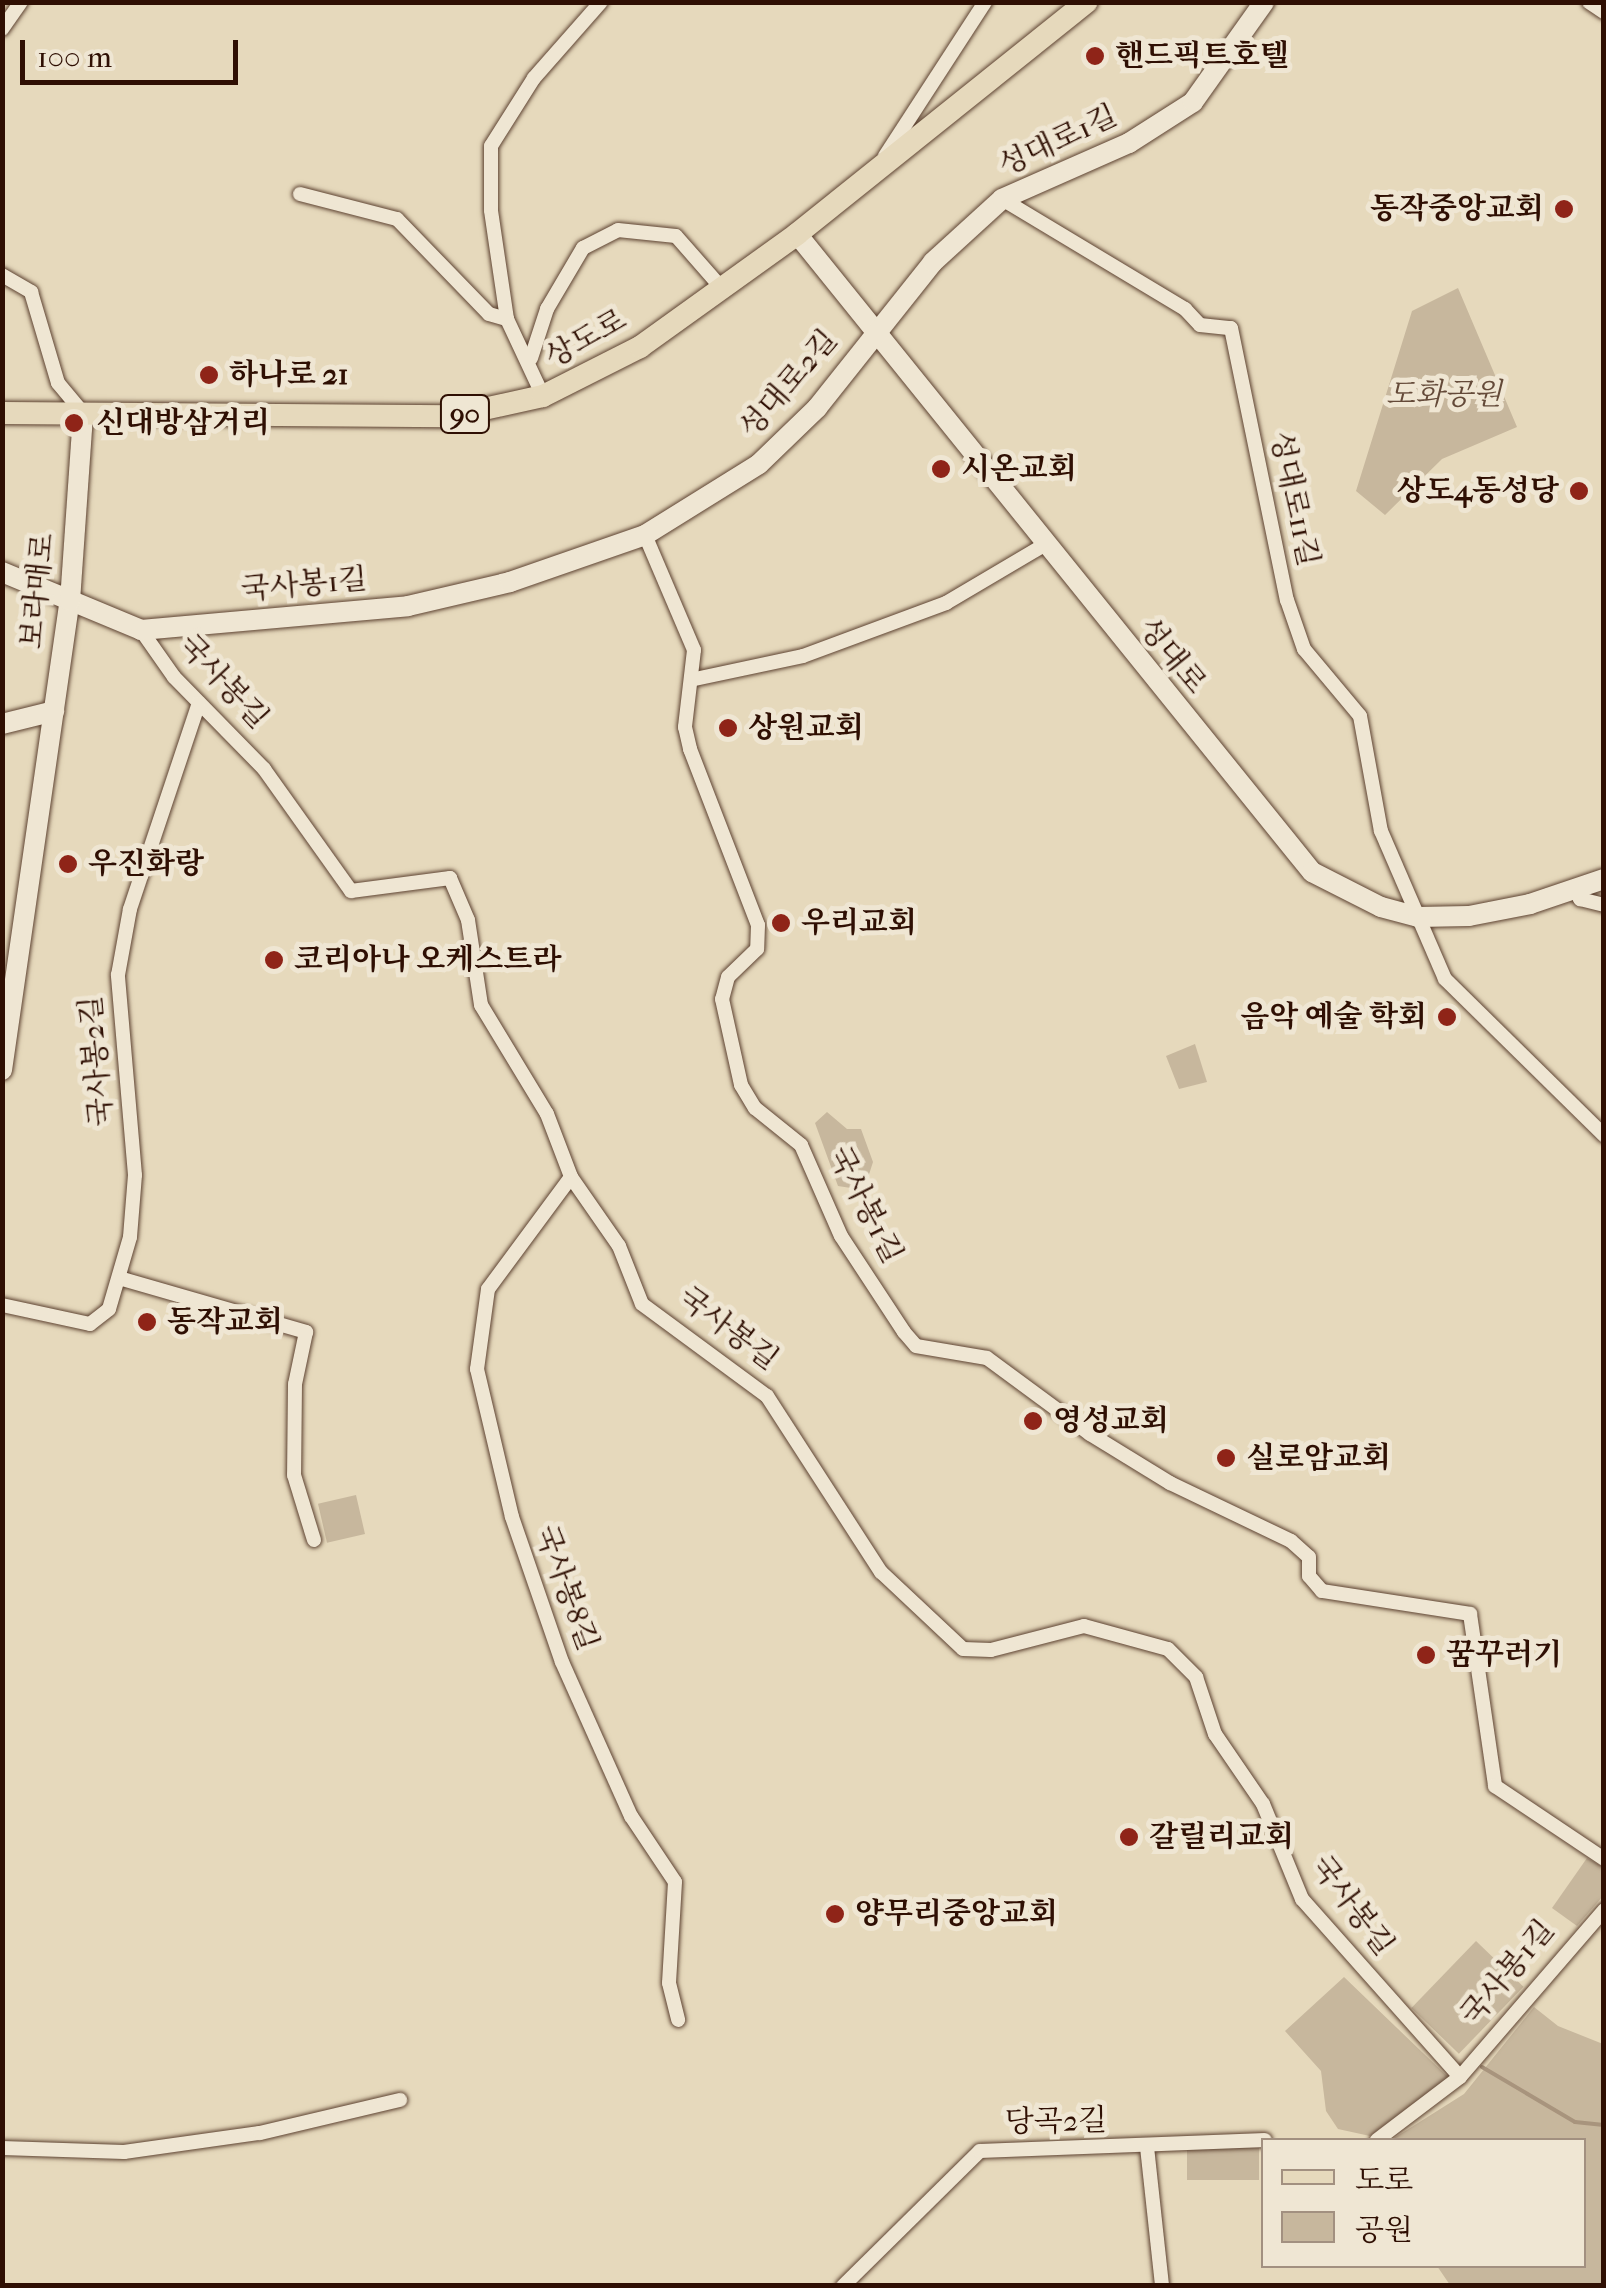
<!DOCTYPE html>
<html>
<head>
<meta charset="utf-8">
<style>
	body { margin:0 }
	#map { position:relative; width:1606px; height:2288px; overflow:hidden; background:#e6d9bc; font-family:"IM FELL French Canon","Noto Serif KR",serif }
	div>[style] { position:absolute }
	.green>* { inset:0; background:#c7b79d; transform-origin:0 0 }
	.stream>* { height:4px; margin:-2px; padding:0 2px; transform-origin:2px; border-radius:2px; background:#a8947d }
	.roads { filter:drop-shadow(0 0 2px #5d4231) drop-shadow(0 0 2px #5d4231) }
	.street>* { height:14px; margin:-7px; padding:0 7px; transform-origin:7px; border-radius:7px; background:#efe6d3 }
	.secondary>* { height:20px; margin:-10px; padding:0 10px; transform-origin:10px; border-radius:10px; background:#efe6d3 }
	.primary>* { height:22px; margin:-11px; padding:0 11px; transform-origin:11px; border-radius:11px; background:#e6d9bc }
	.dots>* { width:28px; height:28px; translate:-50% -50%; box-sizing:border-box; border:5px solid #efe6d3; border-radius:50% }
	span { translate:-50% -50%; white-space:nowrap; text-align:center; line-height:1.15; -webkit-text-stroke:10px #efe6d3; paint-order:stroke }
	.shield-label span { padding:2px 8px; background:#efe6d3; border:2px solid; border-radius:8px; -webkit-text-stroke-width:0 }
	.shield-label { font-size:28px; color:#2f0f03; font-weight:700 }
	.poi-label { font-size:30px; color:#2f0f03; font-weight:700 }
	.left { translate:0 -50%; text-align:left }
	.right { translate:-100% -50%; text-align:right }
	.street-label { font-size:30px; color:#2f0f03 }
	.park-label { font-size:30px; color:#644a39; font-style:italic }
	.frame { position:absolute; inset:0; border:5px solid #2f0f03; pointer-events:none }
	.legend { position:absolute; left:1261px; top:2138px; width:325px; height:130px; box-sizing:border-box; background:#efe6d3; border:2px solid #a29080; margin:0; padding:12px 18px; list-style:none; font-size:30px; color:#2f0f03 }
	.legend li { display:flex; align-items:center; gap:20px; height:50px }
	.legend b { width:50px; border:2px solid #a29080 }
	.scale { position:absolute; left:20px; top:40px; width:218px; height:45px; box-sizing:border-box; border:5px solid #2f0f03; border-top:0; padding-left:12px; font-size:30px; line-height:35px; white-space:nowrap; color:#2f0f03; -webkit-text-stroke:8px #efe6d3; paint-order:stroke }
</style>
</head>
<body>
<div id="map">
	<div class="green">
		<i style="clip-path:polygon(1458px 288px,1517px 427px,1442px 459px,1385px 515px,1356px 491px,1412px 311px)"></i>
		<i style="clip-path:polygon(1195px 1044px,1207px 1082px,1179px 1089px,1166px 1056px)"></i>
		<i style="clip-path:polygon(827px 1112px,847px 1129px,861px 1129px,873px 1162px,864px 1190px,838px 1186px,815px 1123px)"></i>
		<i style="left:356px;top:1495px;width:40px;height:39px;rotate:77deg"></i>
		<i style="clip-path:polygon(1587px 1858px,1603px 1867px,1603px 1896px,1577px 1926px,1552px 1908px)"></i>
		<i style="left:1476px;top:1941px;width:66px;height:93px;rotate:44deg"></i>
		<i style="clip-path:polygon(1344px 1977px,1448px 2077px,1370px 2136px,1338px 2129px,1326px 2111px,1321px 2071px,1285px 2031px)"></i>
		<i style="clip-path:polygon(1534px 2007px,1558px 2026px,1603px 2044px,1603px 2285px,1450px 2285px,1437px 2266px,1584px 2266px,1584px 2140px,1391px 2140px,1464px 2094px)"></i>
		<i style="left:1259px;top:2148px;width:32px;height:72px;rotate:90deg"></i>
	</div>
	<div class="stream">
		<i style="left:1482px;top:2067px;width:108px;rotate:30.6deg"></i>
		<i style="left:1575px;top:2122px;width:29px;rotate:6deg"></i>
	</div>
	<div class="roads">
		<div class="street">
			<i style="left:1589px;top:2px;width:18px;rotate:34deg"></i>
			<i style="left:2px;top:29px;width:33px;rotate:-55deg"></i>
			<i style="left:885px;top:156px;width:184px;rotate:-57deg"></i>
			<i style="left:300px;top:194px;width:100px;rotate:14.5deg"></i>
			<i style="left:397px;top:219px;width:132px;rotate:45.9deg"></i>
			<i style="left:489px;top:314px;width:19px;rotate:16deg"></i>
			<i style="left:1002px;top:199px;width:214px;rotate:31deg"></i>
			<i style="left:1185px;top:309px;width:22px;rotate:47deg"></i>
			<i style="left:1200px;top:325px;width:31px;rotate:6deg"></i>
			<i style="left:1231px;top:328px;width:278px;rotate:78.4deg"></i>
			<i style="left:1287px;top:600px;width:52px;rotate:70.9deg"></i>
			<i style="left:1304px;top:649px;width:87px;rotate:50.1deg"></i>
			<i style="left:1360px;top:716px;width:117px;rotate:79.7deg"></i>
			<i style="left:1381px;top:831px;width:161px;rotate:66.6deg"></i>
			<i style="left:1445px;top:979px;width:223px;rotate:44.5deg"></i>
			<i style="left:2px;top:275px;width:34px;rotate:30deg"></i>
			<i style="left:31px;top:292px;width:95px;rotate:73.5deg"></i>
			<i style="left:58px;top:383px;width:39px;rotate:50deg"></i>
			<i style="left:531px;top:358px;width:52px;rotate:-71.9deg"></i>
			<i style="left:547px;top:309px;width:71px;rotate:-59.5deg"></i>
			<i style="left:583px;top:248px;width:39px;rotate:-27deg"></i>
			<i style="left:618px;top:230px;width:58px;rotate:5.9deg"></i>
			<i style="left:676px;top:236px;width:65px;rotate:48.7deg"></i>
			<i style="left:543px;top:396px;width:85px;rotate:-115.1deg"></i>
			<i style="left:507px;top:319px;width:110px;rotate:-98.4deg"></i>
			<i style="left:491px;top:210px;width:64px;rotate:-90deg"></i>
			<i style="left:491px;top:146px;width:80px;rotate:-57.7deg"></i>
			<i style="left:534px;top:78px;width:101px;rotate:-48.6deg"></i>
			<i style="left:645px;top:535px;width:125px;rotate:66.9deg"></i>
			<i style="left:694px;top:650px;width:78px;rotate:96.7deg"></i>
			<i style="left:685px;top:727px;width:23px;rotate:77deg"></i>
			<i style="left:690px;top:749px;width:189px;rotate:68.9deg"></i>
			<i style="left:758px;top:925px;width:24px;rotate:92deg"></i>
			<i style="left:757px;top:949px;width:40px;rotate:136deg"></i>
			<i style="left:728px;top:977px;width:23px;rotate:105deg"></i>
			<i style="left:722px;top:999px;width:88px;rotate:77.5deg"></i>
			<i style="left:741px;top:1085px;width:27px;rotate:59deg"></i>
			<i style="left:755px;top:1108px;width:59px;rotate:38.8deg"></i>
			<i style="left:801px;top:1145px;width:99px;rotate:66.3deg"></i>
			<i style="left:841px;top:1236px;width:115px;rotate:56.7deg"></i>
			<i style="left:904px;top:1332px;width:18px;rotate:49deg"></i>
			<i style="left:916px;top:1346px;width:72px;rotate:9.6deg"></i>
			<i style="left:987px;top:1358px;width:128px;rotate:36.4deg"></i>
			<i style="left:1090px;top:1434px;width:94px;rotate:31.5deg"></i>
			<i style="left:1170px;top:1483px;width:134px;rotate:25.6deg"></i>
			<i style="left:1291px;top:1541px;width:24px;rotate:42deg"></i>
			<i style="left:1309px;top:1557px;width:19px;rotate:90deg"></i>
			<i style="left:1309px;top:1576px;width:20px;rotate:49deg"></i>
			<i style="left:1322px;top:1591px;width:150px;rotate:8.8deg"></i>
			<i style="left:1470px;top:1614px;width:174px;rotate:81.7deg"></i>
			<i style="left:1495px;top:1786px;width:131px;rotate:33.8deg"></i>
			<i style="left:141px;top:630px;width:57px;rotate:54.9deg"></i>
			<i style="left:174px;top:677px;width:129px;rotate:45.6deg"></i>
			<i style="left:264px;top:769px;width:150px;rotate:54.5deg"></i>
			<i style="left:351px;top:891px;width:100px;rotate:-7.5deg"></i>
			<i style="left:450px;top:878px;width:46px;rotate:66.8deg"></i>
			<i style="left:468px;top:920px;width:86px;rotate:81.3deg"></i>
			<i style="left:481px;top:1005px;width:127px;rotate:58.8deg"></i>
			<i style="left:547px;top:1114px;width:67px;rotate:69.1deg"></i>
			<i style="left:571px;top:1177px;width:84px;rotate:55.2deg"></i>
			<i style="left:619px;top:1246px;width:62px;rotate:68.4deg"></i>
			<i style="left:642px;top:1304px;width:155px;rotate:36.4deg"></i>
			<i style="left:767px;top:1396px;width:210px;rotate:57.1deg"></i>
			<i style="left:881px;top:1572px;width:112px;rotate:43.2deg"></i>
			<i style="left:963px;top:1649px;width:28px;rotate:2deg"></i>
			<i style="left:991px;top:1650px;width:96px;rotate:-14.5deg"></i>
			<i style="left:1084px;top:1626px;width:87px;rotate:15.3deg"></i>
			<i style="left:1168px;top:1649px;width:40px;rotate:45deg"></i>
			<i style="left:1196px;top:1677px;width:60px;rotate:71.6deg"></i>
			<i style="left:1215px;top:1734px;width:85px;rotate:55.6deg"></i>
			<i style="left:1263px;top:1804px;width:103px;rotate:67.7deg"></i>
			<i style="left:1302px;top:1899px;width:238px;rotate:48.4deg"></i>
			<i style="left:695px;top:679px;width:110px;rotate:-12deg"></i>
			<i style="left:803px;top:656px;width:153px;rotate:-20.3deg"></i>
			<i style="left:946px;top:603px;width:114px;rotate:-30.6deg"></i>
			<i style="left:1576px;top:889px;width:11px;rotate:68deg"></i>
			<i style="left:1580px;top:899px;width:25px;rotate:14deg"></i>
			<i style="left:571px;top:1177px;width:139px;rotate:126.5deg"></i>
			<i style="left:488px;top:1289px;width:81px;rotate:97.8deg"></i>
			<i style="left:477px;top:1369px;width:152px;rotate:76.7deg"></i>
			<i style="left:512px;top:1517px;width:153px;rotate:71deg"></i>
			<i style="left:562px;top:1662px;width:169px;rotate:65.9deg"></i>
			<i style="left:631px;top:1816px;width:79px;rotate:56.3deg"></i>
			<i style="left:675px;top:1882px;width:101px;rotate:93.4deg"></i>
			<i style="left:669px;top:1983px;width:38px;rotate:76deg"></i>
			<i style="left:119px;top:1278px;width:195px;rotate:16.1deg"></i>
			<i style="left:306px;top:1332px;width:53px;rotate:101.9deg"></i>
			<i style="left:295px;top:1384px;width:91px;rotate:90.6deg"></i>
			<i style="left:294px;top:1475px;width:68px;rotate:72.9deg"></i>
			<i style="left:2px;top:1305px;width:90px;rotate:12.2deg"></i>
			<i style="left:90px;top:1324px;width:24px;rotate:-38deg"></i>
			<i style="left:109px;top:1309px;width:75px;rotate:-73.7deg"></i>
			<i style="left:130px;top:1237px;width:62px;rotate:-85.4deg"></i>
			<i style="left:135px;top:1175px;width:201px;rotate:-94.9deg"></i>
			<i style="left:118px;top:975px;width:67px;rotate:-79.7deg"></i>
			<i style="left:130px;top:909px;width:217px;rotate:-71.5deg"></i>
			<i style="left:1377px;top:2140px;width:104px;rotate:-37.2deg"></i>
			<i style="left:1460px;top:2077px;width:221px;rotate:-49.2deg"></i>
			<i style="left:1147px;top:2147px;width:140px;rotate:83.8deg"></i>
			<i style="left:2px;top:2148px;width:122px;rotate:1.9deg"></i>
			<i style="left:124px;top:2152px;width:137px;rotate:-8deg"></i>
			<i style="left:260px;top:2133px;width:144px;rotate:-13.3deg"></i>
			<i style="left:843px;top:2286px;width:192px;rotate:-44.6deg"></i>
			<i style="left:980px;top:2151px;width:285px;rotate:-2.2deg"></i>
		</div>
		<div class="secondary">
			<i style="left:797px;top:234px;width:820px;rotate:51.09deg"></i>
			<i style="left:1312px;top:872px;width:77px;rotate:26.9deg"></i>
			<i style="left:1381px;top:907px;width:38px;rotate:15deg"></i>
			<i style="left:1418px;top:917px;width:51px;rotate:-1.1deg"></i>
			<i style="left:1469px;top:916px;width:62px;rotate:-11.1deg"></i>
			<i style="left:1530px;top:904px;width:78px;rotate:-18.7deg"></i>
			<i style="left:2px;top:572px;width:151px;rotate:22.6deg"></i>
			<i style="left:141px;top:630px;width:268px;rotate:-5.1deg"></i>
			<i style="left:408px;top:606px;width:105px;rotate:-13.2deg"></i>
			<i style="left:510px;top:582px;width:143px;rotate:-19.2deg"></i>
			<i style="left:645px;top:535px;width:134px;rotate:-31.9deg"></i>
			<i style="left:759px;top:464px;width:81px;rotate:-44deg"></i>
			<i style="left:817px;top:408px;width:186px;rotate:-51.5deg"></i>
			<i style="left:933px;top:262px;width:93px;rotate:-42.4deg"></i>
			<i style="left:1002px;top:199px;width:139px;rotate:-23.8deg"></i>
			<i style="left:1129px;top:143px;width:76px;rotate:-32.6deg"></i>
			<i style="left:1193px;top:102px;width:123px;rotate:-54.6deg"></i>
			<i style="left:2px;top:724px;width:54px;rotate:-14deg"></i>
			<i style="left:2px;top:1070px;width:474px;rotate:-81.8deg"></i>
			<i style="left:70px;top:601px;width:188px;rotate:-86deg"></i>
		</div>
		<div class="primary">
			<i style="left:2px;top:413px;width:450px;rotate:0.4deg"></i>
			<i style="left:452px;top:416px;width:93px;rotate:-12.4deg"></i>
			<i style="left:543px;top:396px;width:109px;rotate:-26.8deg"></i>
			<i style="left:640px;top:347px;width:193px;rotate:-35.7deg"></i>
			<i style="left:797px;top:234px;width:371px;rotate:-38.7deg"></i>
		</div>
	</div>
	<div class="dots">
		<i style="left:1095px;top:56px;background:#8f2418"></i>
		<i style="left:1564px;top:209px;background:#8f2418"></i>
		<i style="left:209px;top:375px;background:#8f2418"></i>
		<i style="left:74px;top:423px;background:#8f2418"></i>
		<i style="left:941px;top:469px;background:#8f2418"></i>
		<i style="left:1579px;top:491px;background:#8f2418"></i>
		<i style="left:728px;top:728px;background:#8f2418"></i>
		<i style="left:68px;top:864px;background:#8f2418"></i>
		<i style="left:781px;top:923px;background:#8f2418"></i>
		<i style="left:274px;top:960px;background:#8f2418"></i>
		<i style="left:1447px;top:1017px;background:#8f2418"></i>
		<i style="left:147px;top:1322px;background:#8f2418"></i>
		<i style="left:1033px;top:1421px;background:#8f2418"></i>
		<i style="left:1226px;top:1458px;background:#8f2418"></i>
		<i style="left:1426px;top:1655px;background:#8f2418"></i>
		<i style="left:1129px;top:1837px;background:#8f2418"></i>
		<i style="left:835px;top:1914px;background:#8f2418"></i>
	</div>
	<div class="shield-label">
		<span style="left:465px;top:414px">90</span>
	</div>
	<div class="poi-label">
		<span class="left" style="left:1115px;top:56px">핸드픽트호텔</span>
		<span class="right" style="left:1544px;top:209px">동작중앙교회</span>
		<span class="left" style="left:229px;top:375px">하나로 21</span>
		<span class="left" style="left:96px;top:423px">신대방삼거리</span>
		<span class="left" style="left:961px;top:469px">시온교회</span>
		<span class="right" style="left:1559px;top:491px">상도4동성당</span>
		<span class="left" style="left:748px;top:728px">상원교회</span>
		<span class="left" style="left:88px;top:864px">우진화랑</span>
		<span class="left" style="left:801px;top:923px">우리교회</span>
		<span class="left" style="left:294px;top:960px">코리아나 오케스트라</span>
		<span class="right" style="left:1427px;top:1017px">음악 예술 학회</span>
		<span class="left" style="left:167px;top:1322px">동작교회</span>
		<span class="left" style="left:1053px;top:1421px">영성교회</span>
		<span class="left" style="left:1246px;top:1458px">실로암교회</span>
		<span class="left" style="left:1446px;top:1655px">꿈꾸러기</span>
		<span class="left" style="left:1149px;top:1837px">갈릴리교회</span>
		<span class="left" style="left:855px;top:1914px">양무리중앙교회</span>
	</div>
	<div class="street-label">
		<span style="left:1058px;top:141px;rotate:-25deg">성대로1길</span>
		<span style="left:586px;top:339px;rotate:-29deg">상도로</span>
		<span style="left:789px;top:384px;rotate:-49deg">성대로2길</span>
		<span style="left:1294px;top:499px;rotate:78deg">성대로11길</span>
		<span style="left:304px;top:585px;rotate:-5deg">국사봉1길</span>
		<span style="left:38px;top:591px;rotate:-84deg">보라매로</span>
		<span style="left:1172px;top:656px;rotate:51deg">성대로</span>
		<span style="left:223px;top:682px;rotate:47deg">국사봉길</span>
		<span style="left:97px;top:1061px;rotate:-95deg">국사봉2길</span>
		<span style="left:865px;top:1205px;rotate:63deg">국사봉1길</span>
		<span style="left:728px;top:1329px;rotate:37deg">국사봉길</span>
		<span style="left:566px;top:1588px;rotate:70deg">국사봉8길</span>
		<span style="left:1352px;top:1906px;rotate:53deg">국사봉길</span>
		<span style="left:1508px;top:1973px;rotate:-50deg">국사봉1길</span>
		<span style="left:1056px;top:2122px;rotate:-1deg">당곡2길</span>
	</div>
	<div class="park-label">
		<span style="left:1444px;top:395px">도화공원</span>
	</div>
	<div class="frame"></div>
	<ul class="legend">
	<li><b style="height:12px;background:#e6d9bc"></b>도로</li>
	<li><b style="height:28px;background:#c7b79d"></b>공원</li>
	</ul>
	<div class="scale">100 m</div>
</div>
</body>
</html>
